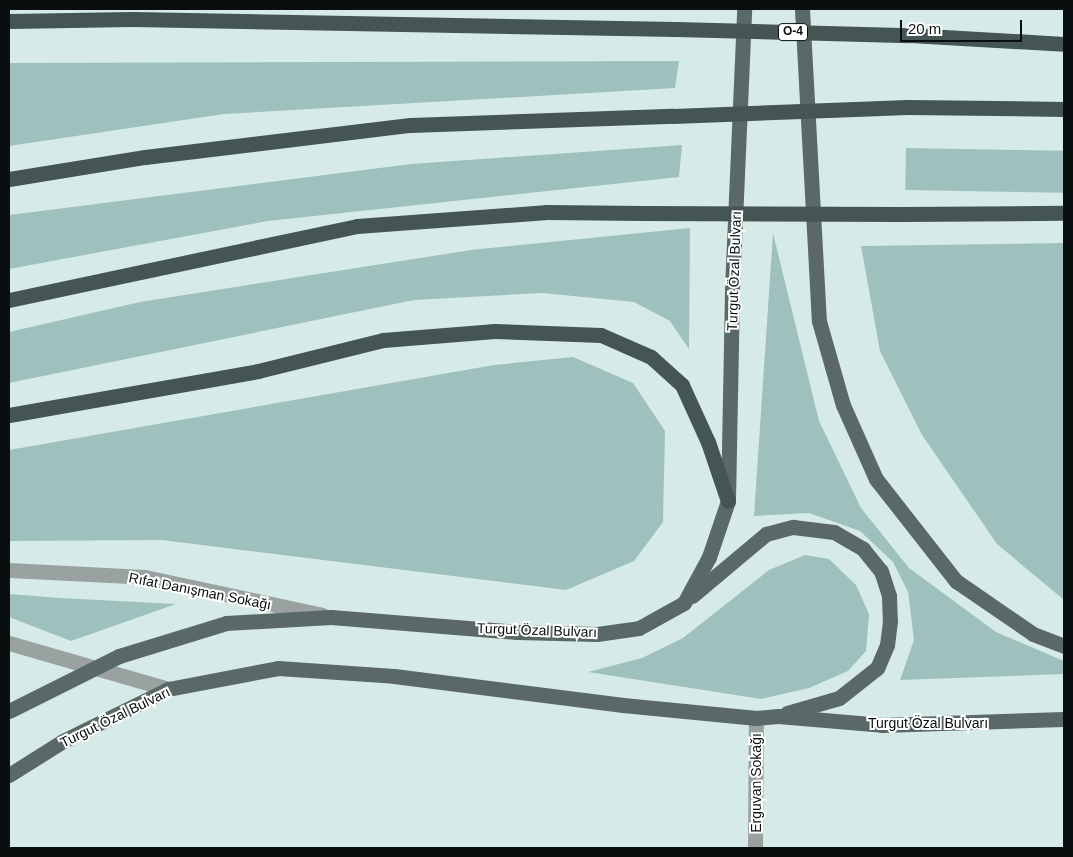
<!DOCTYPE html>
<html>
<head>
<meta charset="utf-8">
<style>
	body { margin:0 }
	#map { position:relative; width:1073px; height:857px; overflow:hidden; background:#d6ebe8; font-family:Arial,sans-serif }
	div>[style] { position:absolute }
	.green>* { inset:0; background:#9fc1bd; transform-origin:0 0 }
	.minor>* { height:15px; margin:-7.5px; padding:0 7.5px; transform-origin:7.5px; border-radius:7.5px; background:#99a2a0 }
	.tertiary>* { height:15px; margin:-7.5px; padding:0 7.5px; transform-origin:7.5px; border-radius:7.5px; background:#99a2a0 }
	.primary>* { height:15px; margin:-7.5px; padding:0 7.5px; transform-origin:7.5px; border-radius:7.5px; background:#5a6967 }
	.motorway>* { height:15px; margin:-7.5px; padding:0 7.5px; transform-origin:7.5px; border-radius:7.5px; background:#445553 }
	.motorway-bridge>* { height:15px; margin:-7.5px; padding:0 7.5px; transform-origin:7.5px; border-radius:7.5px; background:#445553 }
	span { translate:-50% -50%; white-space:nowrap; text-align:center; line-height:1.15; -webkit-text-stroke:4px #fff; paint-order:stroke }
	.shield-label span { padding:1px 4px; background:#fff; border:1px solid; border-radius:4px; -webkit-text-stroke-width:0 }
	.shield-label { font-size:12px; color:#080f0e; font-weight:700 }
	.street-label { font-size:14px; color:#080f0e }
	.frame { position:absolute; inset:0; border:10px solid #080f0e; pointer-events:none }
	.scale { position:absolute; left:900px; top:20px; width:122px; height:22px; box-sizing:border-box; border:2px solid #080f0e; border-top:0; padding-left:6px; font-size:15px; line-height:18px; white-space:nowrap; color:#080f0e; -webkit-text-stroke:4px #fff; paint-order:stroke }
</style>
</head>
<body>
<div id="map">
	<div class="green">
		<i style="clip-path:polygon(679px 61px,675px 88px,224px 114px,9px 146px,9px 63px)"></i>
		<i style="clip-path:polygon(682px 145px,679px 177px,268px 221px,9px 269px,9px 215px,411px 164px)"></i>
		<i style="left:906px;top:148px;width:158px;height:42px;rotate:1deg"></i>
		<i style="clip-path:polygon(690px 228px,689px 349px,670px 321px,634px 302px,542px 293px,414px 300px,9px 383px,9px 332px,140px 302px,471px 250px)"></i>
		<i style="clip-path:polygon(773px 233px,819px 421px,861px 508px,909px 568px,996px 632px,1064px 661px,1064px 674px,900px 680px,914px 640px,908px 592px,893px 562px,860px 531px,809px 513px,754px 516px)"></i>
		<i style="clip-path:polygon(1064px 243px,1064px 600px,997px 544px,922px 435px,880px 351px,861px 246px)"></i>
		<i style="clip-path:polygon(573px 357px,633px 383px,665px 431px,663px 522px,634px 561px,566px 590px,162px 540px,9px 541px,9px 450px,494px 365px)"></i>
		<i style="clip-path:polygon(805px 555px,829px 559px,856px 585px,869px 614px,866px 651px,848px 671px,809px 688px,761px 699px,588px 672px,642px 658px,683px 638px,769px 570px)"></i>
		<i style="clip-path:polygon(9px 594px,60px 598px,176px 604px,71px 641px,9px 617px)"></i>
	</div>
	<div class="minor">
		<i style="left:755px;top:848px;width:130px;rotate:-89.6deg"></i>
	</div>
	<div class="tertiary">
		<i style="left:9px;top:570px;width:136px;rotate:2.9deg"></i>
		<i style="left:145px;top:577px;width:181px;rotate:12.1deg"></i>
		<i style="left:9px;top:643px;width:166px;rotate:16.1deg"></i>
	</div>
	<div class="primary">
		<i style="left:802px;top:9px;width:312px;rotate:86.9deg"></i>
		<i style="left:819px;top:321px;width:87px;rotate:74.1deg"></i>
		<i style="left:843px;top:405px;width:81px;rotate:66deg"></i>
		<i style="left:876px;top:479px;width:130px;rotate:51.9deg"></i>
		<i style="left:956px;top:581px;width:93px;rotate:34.5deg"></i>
		<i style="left:1033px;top:634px;width:33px;rotate:21deg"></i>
		<i style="left:692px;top:596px;width:97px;rotate:-40deg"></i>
		<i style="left:766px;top:534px;width:28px;rotate:-15deg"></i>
		<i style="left:793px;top:527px;width:41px;rotate:7deg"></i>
		<i style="left:834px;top:532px;width:34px;rotate:30deg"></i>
		<i style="left:863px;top:549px;width:28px;rotate:51deg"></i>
		<i style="left:881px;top:571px;width:26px;rotate:72deg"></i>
		<i style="left:889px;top:596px;width:25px;rotate:88deg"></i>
		<i style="left:890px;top:621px;width:24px;rotate:97deg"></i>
		<i style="left:887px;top:645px;width:25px;rotate:113deg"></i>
		<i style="left:877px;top:668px;width:48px;rotate:141.7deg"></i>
		<i style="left:839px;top:698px;width:54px;rotate:163.9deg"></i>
		<i style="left:9px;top:711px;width:123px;rotate:-26.6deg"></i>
		<i style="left:119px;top:656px;width:112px;rotate:-17.1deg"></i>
		<i style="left:226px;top:623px;width:105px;rotate:-3.3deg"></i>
		<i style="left:331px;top:617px;width:187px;rotate:4.6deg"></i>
		<i style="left:517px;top:632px;width:80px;rotate:1.4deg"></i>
		<i style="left:597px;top:634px;width:42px;rotate:-8.1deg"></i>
		<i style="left:639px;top:628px;width:51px;rotate:-29.1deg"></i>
		<i style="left:684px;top:603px;width:52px;rotate:-61.5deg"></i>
		<i style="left:709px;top:557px;width:59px;rotate:-71.3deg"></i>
		<i style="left:728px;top:501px;width:212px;rotate:-88.9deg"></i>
		<i style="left:732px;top:289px;width:280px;rotate:-87.5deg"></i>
		<i style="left:9px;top:775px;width:64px;rotate:-32.2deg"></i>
		<i style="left:63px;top:741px;width:117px;rotate:-26.3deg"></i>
		<i style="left:168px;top:689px;width:112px;rotate:-10.8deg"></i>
		<i style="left:278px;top:668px;width:116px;rotate:3.9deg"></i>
		<i style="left:394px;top:676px;width:231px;rotate:7.2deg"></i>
		<i style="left:623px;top:705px;width:134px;rotate:5.6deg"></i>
		<i style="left:756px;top:718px;width:22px;rotate:-5deg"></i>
		<i style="left:778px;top:716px;width:104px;rotate:4.9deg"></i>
		<i style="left:882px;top:725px;width:182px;rotate:-1.9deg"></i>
	</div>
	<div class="motorway">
		<i style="left:9px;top:21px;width:124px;rotate:-0.9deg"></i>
		<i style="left:133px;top:19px;width:542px;rotate:1.06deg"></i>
		<i style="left:910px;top:35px;width:154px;rotate:3.3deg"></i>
		<i style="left:908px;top:107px;width:156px;rotate:0.7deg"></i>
		<i style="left:9px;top:179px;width:138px;rotate:-9.2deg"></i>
		<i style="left:145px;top:157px;width:267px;rotate:-6.9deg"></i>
		<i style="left:410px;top:125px;width:263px;rotate:-2deg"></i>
		<i style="left:901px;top:214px;width:163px;rotate:-0.4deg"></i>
		<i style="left:9px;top:300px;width:356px;rotate:-12deg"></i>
		<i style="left:357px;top:226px;width:191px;rotate:-4.2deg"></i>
		<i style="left:547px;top:212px;width:95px;rotate:0.6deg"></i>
		<i style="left:9px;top:415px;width:253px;rotate:-10deg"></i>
		<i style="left:258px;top:371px;width:129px;rotate:-13.9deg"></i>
		<i style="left:383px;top:340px;width:112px;rotate:-4.6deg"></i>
		<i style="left:495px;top:331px;width:106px;rotate:2.2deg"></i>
		<i style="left:601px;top:335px;width:55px;rotate:23.7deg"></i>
		<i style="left:651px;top:357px;width:42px;rotate:42.1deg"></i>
		<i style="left:682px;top:385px;width:63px;rotate:65.5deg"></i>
		<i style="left:708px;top:442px;width:62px;rotate:71.3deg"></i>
	</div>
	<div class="motorway-bridge">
		<i style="left:675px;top:29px;width:235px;rotate:1.5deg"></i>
		<i style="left:673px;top:116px;width:235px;rotate:-2.2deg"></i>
		<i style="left:642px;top:213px;width:259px;rotate:0.2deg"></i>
	</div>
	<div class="shield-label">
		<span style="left:793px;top:32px">O-4</span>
	</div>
	<div class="street-label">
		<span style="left:734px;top:271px;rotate:-88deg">Turgut Özal Bulvarı</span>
		<span style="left:200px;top:591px;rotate:11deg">Rıfat Danışman Sokağı</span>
		<span style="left:537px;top:630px;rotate:2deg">Turgut Özal Bulvarı</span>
		<span style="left:115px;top:717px;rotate:-26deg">Turgut Özal Bulvarı</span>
		<span style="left:928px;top:723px">Turgut Özal Bulvarı</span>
		<span style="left:756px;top:783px;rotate:-90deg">Erguvan Sokağı</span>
	</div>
	<div class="frame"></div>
	<div class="scale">20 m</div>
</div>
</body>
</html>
